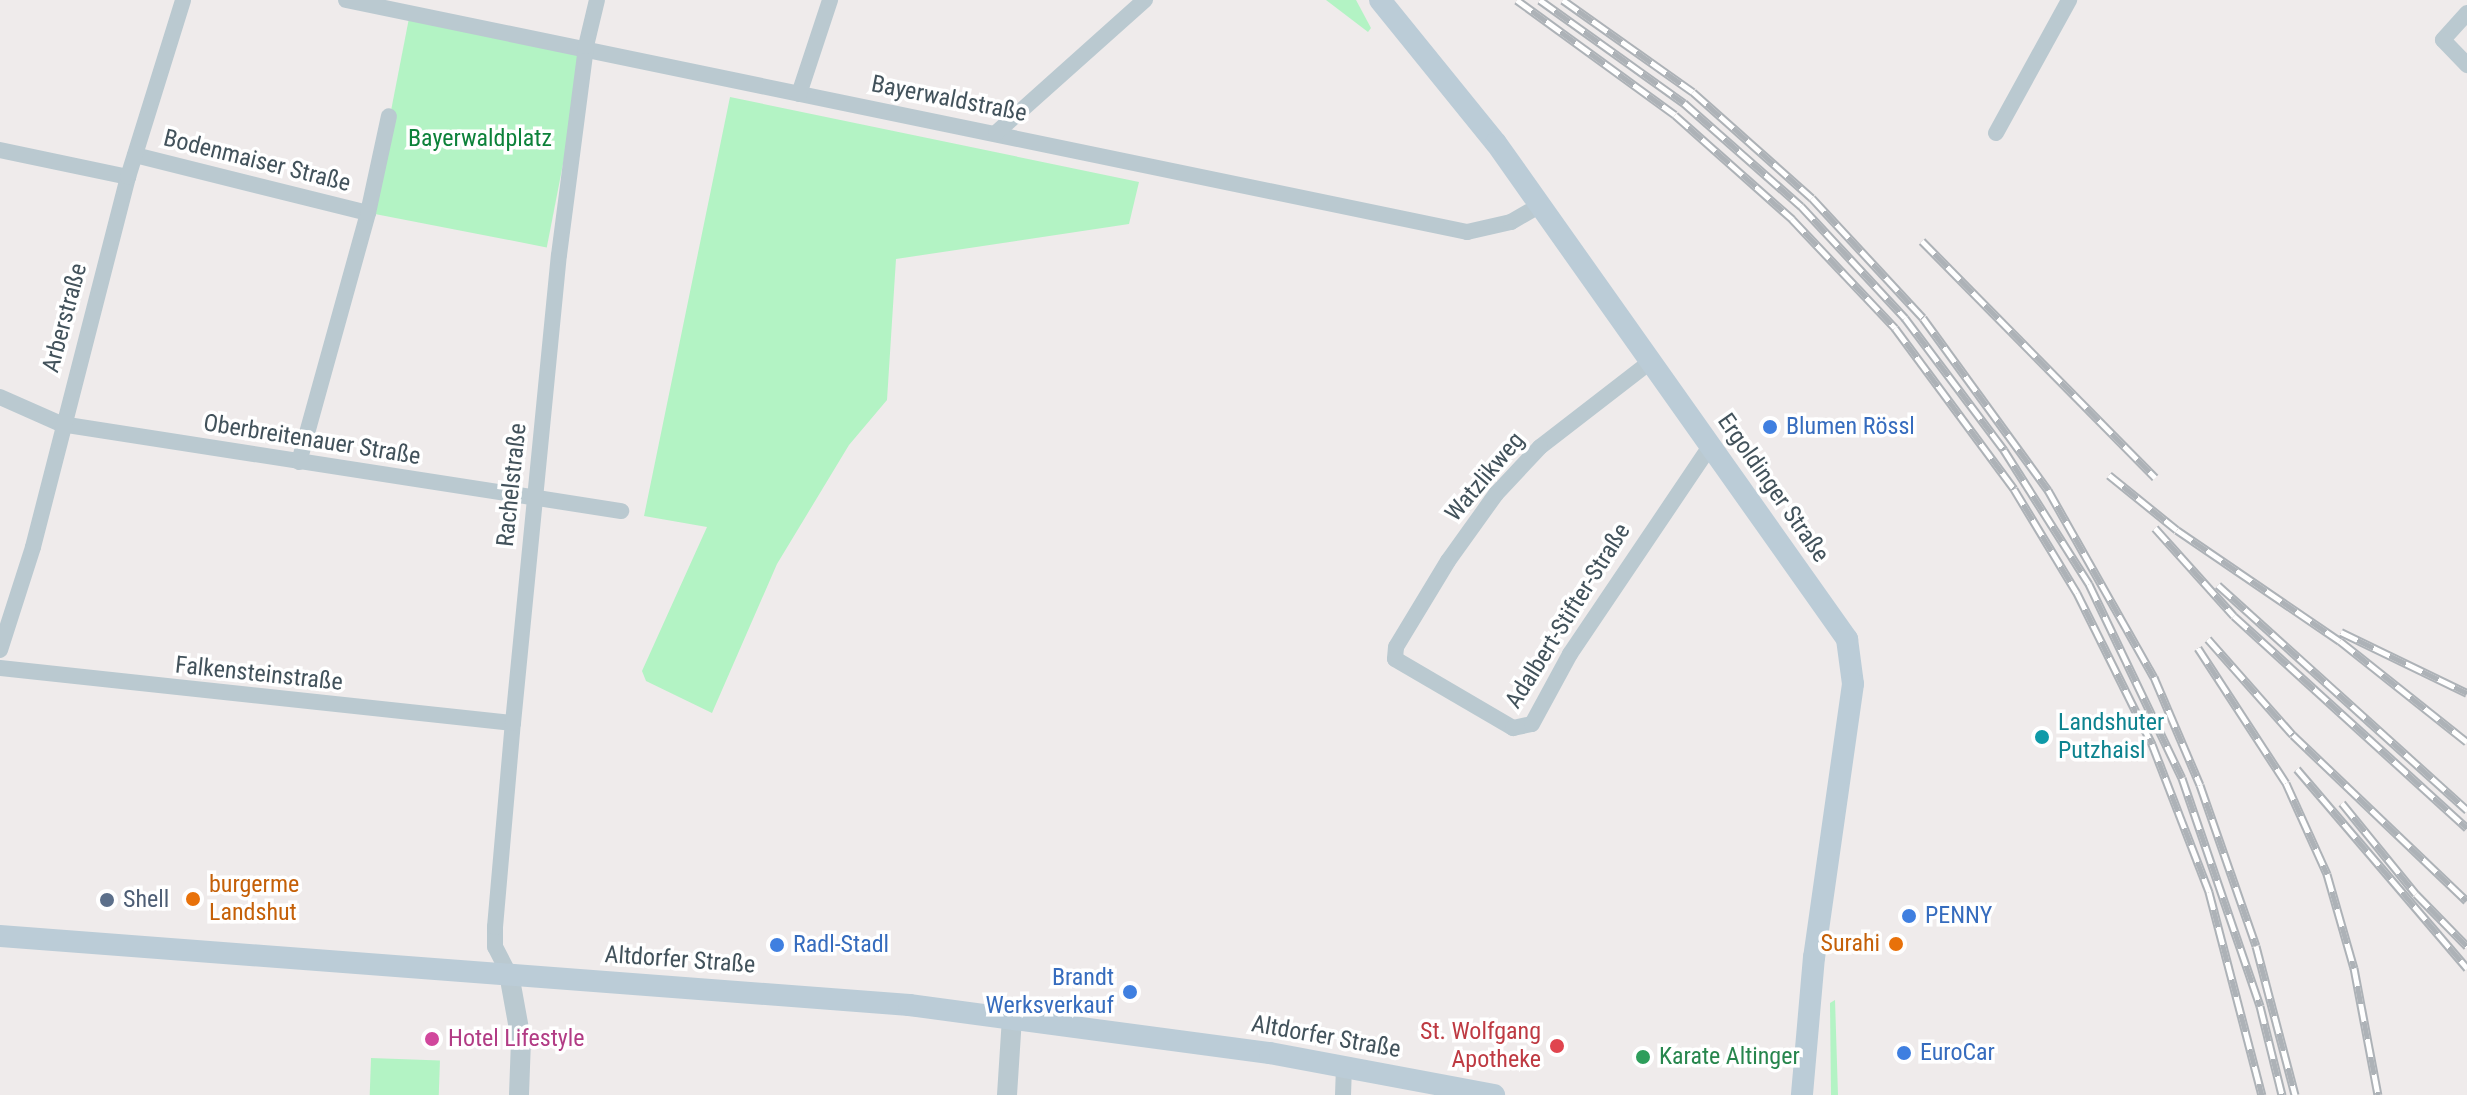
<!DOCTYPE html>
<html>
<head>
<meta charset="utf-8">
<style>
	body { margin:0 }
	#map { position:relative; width:2467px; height:1095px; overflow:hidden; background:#efebeb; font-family:"Roboto Condensed",sans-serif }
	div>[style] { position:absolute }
	.green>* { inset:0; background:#b3f3c4; transform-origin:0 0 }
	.minor>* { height:16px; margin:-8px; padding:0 8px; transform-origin:8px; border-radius:8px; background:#bac9d0 }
	.tertiary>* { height:20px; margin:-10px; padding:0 10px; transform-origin:10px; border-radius:10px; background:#bac9d0 }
	.secondary>* { height:22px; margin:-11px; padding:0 11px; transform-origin:11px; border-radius:11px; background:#bbccd7 }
	.rail>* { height:9px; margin-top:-4.5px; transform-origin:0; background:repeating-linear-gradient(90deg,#fff 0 18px,#adb2b7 0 36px); box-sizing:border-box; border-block:2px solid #adb2b7 }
	.dots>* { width:22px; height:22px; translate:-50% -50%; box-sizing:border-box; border:4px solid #fff; border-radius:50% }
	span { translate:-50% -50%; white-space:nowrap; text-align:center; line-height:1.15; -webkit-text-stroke:7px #fff; paint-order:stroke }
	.street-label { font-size:24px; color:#42525b }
	.park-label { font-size:24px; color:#0d823a }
	.shop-label { font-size:24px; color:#366cbe }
	.left { translate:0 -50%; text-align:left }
	.right { translate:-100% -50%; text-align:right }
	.culture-label { font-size:24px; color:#0d838f }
	.food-label { font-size:24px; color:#c56008 }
	.service-label { font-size:24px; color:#4e5e75 }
	.health-label { font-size:24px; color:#be3a42 }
	.hotel-label { font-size:24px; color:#b23c85 }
	.leisure-label { font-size:24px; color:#27864d }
</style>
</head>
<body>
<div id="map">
	<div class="green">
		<i style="clip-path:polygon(1326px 0,1356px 0,1371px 28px,1368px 32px)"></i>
		<i style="left:410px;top:13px;width:179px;height:204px;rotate:11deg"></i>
		<i style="clip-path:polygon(730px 97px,1139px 182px,1129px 224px,896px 259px,887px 400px,849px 445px,777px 564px,712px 713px,646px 681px,642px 671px,707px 527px,644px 516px)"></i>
		<i style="clip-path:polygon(1835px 1000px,1838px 1095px,1831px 1095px,1830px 1003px)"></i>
		<i style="left:371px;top:1058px;width:69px;height:37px;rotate:2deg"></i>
	</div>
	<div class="minor">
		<i style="left:346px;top:0;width:1145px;rotate:11.69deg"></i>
		<i style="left:1467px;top:232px;width:45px;rotate:-12.8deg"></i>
		<i style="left:1511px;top:222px;width:32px;rotate:-30deg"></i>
		<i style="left:2467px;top:13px;width:36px;rotate:132deg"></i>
		<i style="left:2443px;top:40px;width:35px;rotate:46deg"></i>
		<i style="left:799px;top:94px;width:99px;rotate:-71.7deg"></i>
		<i style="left:996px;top:133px;width:200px;rotate:-41.8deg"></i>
		<i style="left:1996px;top:133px;width:152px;rotate:-61.2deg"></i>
		<i style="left:0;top:150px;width:131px;rotate:11.9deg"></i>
		<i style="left:135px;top:155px;width:240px;rotate:14deg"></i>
		<i style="left:1650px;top:362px;width:139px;rotate:142.3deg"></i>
		<i style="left:1540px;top:447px;width:64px;rotate:133.1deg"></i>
		<i style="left:1496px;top:494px;width:82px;rotate:125.6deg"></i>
		<i style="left:1448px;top:561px;width:100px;rotate:121.2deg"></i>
		<i style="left:1396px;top:647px;width:12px;rotate:95deg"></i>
		<i style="left:1395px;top:659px;width:137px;rotate:30.3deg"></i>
		<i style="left:1513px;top:728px;width:19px;rotate:-12deg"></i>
		<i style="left:1532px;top:724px;width:80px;rotate:-61.5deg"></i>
		<i style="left:1570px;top:654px;width:252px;rotate:-56deg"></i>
		<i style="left:0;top:397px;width:67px;rotate:23.9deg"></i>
		<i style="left:61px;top:424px;width:567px;rotate:8.83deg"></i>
		<i style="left:299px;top:462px;width:258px;rotate:-74.5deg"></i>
		<i style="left:368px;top:213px;width:99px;rotate:-77.8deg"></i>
		<i style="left:0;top:650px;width:108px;rotate:-72.2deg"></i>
		<i style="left:33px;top:547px;width:382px;rotate:-75.6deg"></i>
		<i style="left:128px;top:177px;width:185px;rotate:-72.7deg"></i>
		<i style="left:0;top:668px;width:516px;rotate:6.12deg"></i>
		<i style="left:509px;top:974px;width:30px;rotate:-117deg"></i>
		<i style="left:495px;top:947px;width:20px;rotate:-90deg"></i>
		<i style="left:495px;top:927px;width:205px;rotate:-85deg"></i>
		<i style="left:513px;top:723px;width:470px;rotate:-84.4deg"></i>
		<i style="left:559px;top:255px;width:211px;rotate:-82.6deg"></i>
		<i style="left:586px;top:46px;width:47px;rotate:-76.6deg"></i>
		<i style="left:1343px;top:1095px;width:29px;rotate:-88deg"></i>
	</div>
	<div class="tertiary">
		<i style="left:509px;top:974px;width:67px;rotate:79.7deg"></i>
		<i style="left:521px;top:1040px;width:55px;rotate:92.1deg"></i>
		<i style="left:1007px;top:1095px;width:77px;rotate:-86.3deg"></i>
	</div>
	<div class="secondary">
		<i style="left:1380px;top:0;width:184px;rotate:51deg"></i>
		<i style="left:1496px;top:143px;width:608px;rotate:54.71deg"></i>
		<i style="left:1847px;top:639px;width:45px;rotate:82.4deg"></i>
		<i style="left:1853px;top:684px;width:276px;rotate:98.1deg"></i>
		<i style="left:1814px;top:957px;width:139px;rotate:95deg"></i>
		<i style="left:0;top:936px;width:912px;rotate:4.34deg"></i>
		<i style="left:909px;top:1005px;width:364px;rotate:7.6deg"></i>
		<i style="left:1270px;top:1053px;width:228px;rotate:10.6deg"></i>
	</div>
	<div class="rail">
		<i style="left:1517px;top:0;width:195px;rotate:36deg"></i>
		<i style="left:1675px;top:115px;width:157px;rotate:41.6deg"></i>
		<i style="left:1792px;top:219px;width:150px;rotate:46.6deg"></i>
		<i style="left:1895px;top:328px;width:200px;rotate:53.5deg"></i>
		<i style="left:2014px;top:489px;width:122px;rotate:58.8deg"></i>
		<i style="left:2077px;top:593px;width:169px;rotate:63.6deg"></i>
		<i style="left:2152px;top:744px;width:159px;rotate:68.9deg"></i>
		<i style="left:2209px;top:892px;width:210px;rotate:75.4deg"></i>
		<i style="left:1540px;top:0;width:177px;rotate:35.6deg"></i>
		<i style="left:1684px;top:103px;width:156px;rotate:41.4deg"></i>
		<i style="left:1801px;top:206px;width:153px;rotate:47.1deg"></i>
		<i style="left:1905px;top:318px;width:165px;rotate:53.1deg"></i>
		<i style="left:2004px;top:450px;width:159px;rotate:57.6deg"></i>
		<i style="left:2089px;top:584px;width:215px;rotate:64.4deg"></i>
		<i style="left:2182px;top:778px;width:241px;rotate:71.1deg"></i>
		<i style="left:2260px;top:1006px;width:92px;rotate:76.1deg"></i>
		<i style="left:1563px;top:0;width:159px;rotate:35.3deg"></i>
		<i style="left:1693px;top:92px;width:159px;rotate:41.7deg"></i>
		<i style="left:1812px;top:198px;width:163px;rotate:47.2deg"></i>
		<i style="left:1923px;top:318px;width:213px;rotate:54deg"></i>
		<i style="left:2048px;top:490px;width:215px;rotate:60.5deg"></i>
		<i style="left:2154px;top:677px;width:117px;rotate:66.9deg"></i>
		<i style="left:2200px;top:785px;width:170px;rotate:70.8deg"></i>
		<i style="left:2256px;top:946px;width:154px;rotate:75.3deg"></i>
		<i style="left:1922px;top:241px;width:332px;rotate:45.4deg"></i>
		<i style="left:2109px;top:475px;width:87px;rotate:39deg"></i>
		<i style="left:2177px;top:530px;width:197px;rotate:34.3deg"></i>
		<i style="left:2340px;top:641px;width:162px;rotate:38.5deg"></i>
		<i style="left:2155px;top:528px;width:118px;rotate:48.1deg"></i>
		<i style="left:2234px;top:616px;width:315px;rotate:42.3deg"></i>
		<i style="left:2218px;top:585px;width:336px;rotate:42.1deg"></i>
		<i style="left:2341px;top:632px;width:140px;rotate:25.8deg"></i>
		<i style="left:2208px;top:639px;width:128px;rotate:48.5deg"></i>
		<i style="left:2293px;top:735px;width:240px;rotate:43.7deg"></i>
		<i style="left:2198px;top:648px;width:161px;rotate:56.9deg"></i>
		<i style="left:2286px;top:783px;width:100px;rotate:65.7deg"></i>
		<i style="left:2327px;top:874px;width:98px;rotate:74deg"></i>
		<i style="left:2354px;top:968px;width:129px;rotate:79.3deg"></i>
		<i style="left:2297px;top:769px;width:262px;rotate:49.5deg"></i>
		<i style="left:2342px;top:803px;width:117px;rotate:50.9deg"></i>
		<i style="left:2416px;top:894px;width:73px;rotate:45.6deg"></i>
	</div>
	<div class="dots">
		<i style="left:1770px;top:427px;background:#3f7fe0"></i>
		<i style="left:2042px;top:737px;background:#0f9aa8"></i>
		<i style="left:193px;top:899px;background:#e8710a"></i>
		<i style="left:107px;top:900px;background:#5c6f8a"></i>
		<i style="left:1909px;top:916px;background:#3f7fe0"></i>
		<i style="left:1896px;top:944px;background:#e8710a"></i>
		<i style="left:777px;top:945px;background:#3f7fe0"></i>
		<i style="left:1130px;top:992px;background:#3f7fe0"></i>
		<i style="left:432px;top:1039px;background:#d1479c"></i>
		<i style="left:1557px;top:1046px;background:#e0444e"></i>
		<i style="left:1904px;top:1053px;background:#3f7fe0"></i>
		<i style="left:1643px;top:1057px;background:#2e9e5b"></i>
	</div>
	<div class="street-label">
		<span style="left:949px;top:99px;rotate:11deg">Bayerwaldstraße</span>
		<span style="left:257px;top:161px;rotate:14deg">Bodenmaiser Straße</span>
		<span style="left:65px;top:318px;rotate:-75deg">Arberstraße</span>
		<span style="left:312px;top:440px;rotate:9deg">Oberbreitenauer Straße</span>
		<span style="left:1485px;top:477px;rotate:-50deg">Watzlikweg</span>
		<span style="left:512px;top:485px;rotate:-84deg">Rachelstraße</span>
		<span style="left:1773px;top:488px;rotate:55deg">Ergoldinger Straße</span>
		<span style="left:1568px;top:616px;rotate:-58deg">Adalbert-Stifter-Straße</span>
		<span style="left:259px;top:674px;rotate:6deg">Falkensteinstraße</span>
		<span style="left:680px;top:960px;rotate:4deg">Altdorfer Straße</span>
		<span style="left:1326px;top:1037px;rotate:10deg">Altdorfer Straße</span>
	</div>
	<div class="park-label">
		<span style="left:480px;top:139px">Bayerwaldplatz</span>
	</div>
	<div class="shop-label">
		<span class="left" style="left:1786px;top:427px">Blumen Rössl</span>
		<span class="left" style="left:1925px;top:916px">PENNY</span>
		<span class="left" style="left:793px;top:945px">Radl-Stadl</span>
		<span class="right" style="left:1114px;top:992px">Brandt<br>Werksverkauf</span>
		<span class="left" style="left:1920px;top:1053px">EuroCar</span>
	</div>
	<div class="culture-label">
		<span class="left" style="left:2058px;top:737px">Landshuter<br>Putzhaisl</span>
	</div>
	<div class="food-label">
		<span class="left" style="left:209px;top:899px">burgerme<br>Landshut</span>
		<span class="right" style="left:1880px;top:944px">Surahi</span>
	</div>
	<div class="service-label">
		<span class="left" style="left:123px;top:900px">Shell</span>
	</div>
	<div class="health-label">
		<span class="right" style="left:1541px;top:1046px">St. Wolfgang<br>Apotheke</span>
	</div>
	<div class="hotel-label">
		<span class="left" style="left:448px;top:1039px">Hotel Lifestyle</span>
	</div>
	<div class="leisure-label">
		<span class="left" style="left:1659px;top:1057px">Karate Altinger</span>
	</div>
</div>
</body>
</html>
